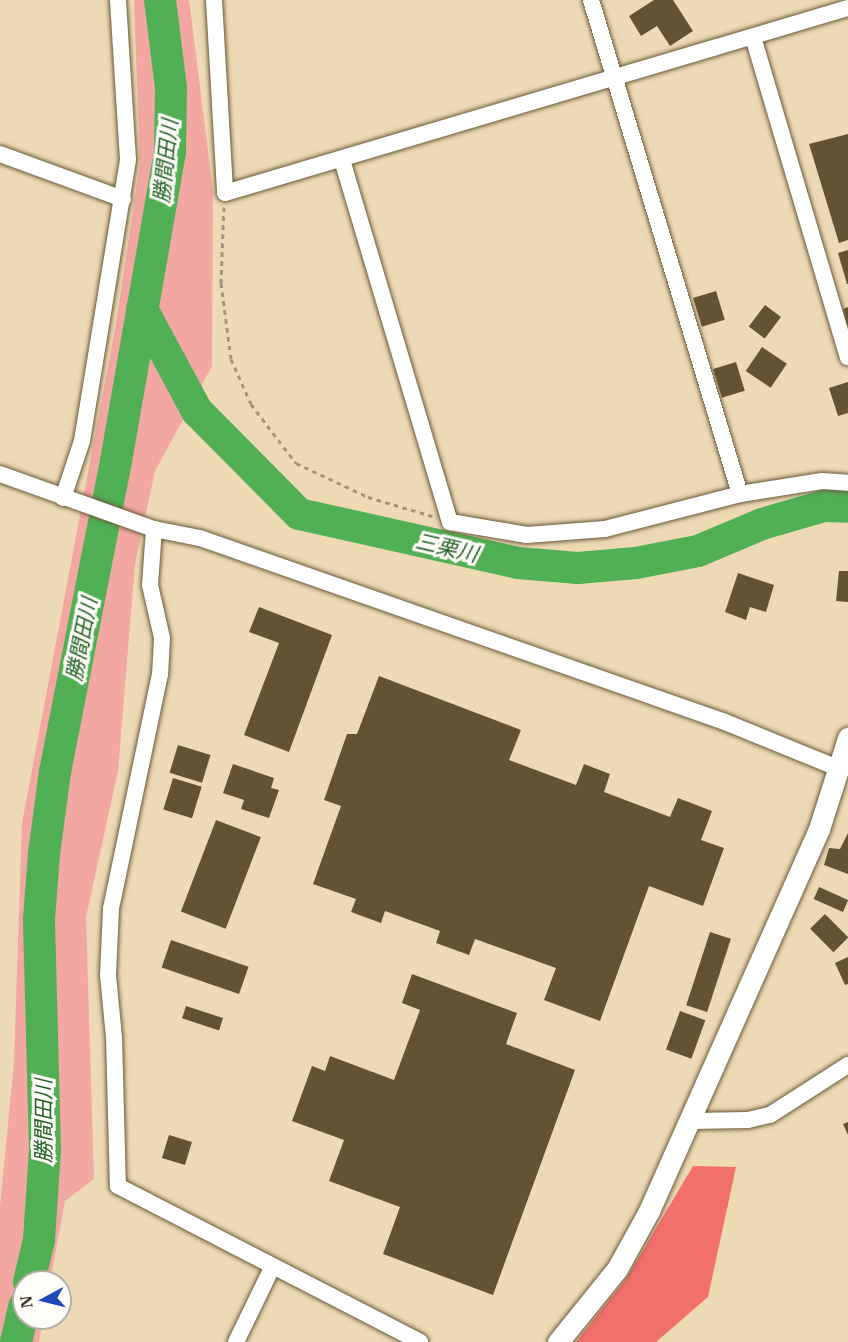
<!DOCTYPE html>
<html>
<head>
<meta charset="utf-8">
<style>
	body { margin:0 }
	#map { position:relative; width:848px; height:1342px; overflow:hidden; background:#eddab4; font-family:"IBM Plex Serif","Noto Sans JP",serif }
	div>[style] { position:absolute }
	.green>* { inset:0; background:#f3a7a1 }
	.forest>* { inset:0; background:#f1706c }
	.river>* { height:32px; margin:-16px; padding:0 16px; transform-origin:16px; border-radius:16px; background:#50b053 }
	.building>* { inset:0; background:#645332; transform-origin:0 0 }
	.path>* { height:3px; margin-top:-1.5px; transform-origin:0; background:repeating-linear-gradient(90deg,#a29478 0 4.5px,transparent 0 9px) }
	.roads { filter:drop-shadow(0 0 2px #695937) drop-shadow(0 0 2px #695937) }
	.minor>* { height:16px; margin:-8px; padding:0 8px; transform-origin:8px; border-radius:8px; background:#fff }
	.tertiary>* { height:21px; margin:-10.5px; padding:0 10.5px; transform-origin:10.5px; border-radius:10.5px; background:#fff }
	span { translate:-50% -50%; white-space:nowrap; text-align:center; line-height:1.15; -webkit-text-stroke:6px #fefdf9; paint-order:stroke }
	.water-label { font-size:21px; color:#236225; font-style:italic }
	.north { position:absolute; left:12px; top:1270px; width:60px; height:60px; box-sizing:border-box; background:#fefdf9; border:2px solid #b3afa7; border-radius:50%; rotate:263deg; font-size:16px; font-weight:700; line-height:24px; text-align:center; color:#423a2b }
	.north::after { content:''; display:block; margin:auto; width:21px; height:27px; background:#1e4ab7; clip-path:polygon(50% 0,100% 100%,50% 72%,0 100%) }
</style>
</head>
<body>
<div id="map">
	<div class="green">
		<i style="clip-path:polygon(134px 0,189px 0,213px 191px,212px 366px,155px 471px,135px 564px,118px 771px,86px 917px,94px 1179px,65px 1201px,50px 1282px,24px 1282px,24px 1318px,43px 1318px,39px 1342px,0 1342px,0 1206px,14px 1062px,22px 823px,116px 324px,140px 163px)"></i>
	</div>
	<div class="forest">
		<i style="clip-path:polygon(693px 1166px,736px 1167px,708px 1297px,656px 1342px,576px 1342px,626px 1279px)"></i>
	</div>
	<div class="river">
		<i style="left:142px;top:309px;width:116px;rotate:61.7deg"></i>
		<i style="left:197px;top:411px;width:145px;rotate:45.3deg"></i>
		<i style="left:299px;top:514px;width:224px;rotate:12.6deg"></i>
		<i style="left:518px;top:563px;width:60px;rotate:4.8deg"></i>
		<i style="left:578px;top:568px;width:58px;rotate:-4.9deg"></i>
		<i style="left:636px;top:563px;width:63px;rotate:-11deg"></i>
		<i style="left:698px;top:551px;width:69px;rotate:-22.9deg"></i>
		<i style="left:762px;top:524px;width:65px;rotate:-16.2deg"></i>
		<i style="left:824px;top:506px;width:24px;rotate:2deg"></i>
		<i style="left:29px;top:1282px;width:43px;rotate:-76.6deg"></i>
		<i style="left:39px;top:1240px;width:90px;rotate:-86.2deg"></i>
		<i style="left:45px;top:1150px;width:231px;rotate:-91.5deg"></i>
		<i style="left:39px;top:919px;width:65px;rotate:-85.6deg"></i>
		<i style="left:44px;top:854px;width:83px;rotate:-82.4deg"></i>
		<i style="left:55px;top:772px;width:317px;rotate:-78.9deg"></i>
		<i style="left:116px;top:461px;width:314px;rotate:-80.1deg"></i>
		<i style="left:170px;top:152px;width:64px;rotate:-89.1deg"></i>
		<i style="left:171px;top:88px;width:89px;rotate:-97.1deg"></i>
		<i style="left:16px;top:1342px;width:37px;rotate:-77deg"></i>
	</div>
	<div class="building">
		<i style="clip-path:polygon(654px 0,673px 0,693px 31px,670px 46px,657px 26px,641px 36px,629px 16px)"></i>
		<i style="clip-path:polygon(848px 134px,848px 240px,839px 243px,809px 144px)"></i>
		<i style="clip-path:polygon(848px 250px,848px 284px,847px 284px,838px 253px)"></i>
		<i style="left:716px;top:291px;width:30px;height:24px;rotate:73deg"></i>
		<i style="left:765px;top:305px;width:20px;height:27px;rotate:37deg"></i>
		<i style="clip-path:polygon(848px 307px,848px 325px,847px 325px,843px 309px)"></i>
		<i style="left:762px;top:347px;width:30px;height:29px;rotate:34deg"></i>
		<i style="left:736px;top:362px;width:30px;height:24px;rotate:73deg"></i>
		<i style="clip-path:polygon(848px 382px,848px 413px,838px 416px,829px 388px)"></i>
		<i style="clip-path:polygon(839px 571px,848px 571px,848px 602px,836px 601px)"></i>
		<i style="clip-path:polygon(738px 573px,774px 585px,766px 612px,750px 607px,746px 620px,725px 612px)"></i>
		<i style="clip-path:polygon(259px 607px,332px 635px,289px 752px,244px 735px,279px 643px,249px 632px)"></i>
		<i style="clip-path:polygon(379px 676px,521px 730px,509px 760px,576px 785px,584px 764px,610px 774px,604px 792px,670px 817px,678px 798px,712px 811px,701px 840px,724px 848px,703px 906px,649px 886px,600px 1021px,544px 1000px,556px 968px,475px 939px,469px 955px,436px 943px,440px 931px,385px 911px,381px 923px,351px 912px,356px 899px,313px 884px,341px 806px,324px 800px,347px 734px,357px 734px)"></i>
		<i style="left:178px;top:745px;width:34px;height:29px;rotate:17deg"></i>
		<i style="clip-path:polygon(233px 764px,274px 778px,271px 788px,279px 790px,269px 818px,241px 809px,244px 800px,223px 793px)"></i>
		<i style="left:173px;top:778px;width:30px;height:33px;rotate:17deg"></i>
		<i style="left:216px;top:820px;width:48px;height:98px;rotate:21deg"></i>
		<i style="clip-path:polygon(848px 833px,848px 874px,824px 865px,829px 848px,840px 849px)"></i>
		<i style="left:819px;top:887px;width:32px;height:13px;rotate:24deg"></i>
		<i style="left:825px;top:914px;width:33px;height:21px;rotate:45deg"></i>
		<i style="left:710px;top:932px;width:22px;height:77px;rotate:18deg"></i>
		<i style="left:171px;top:940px;width:82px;height:29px;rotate:19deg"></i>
		<i style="clip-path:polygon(848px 957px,848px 984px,845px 985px,835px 963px)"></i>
		<i style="clip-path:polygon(412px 974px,517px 1013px,506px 1044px,575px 1070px,493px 1295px,383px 1254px,400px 1207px,329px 1181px,344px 1140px,292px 1121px,312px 1066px,325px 1071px,330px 1056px,394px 1080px,420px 1010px,402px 1003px)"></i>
		<i style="left:186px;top:1006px;width:39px;height:13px;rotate:18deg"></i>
		<i style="left:680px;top:1011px;width:27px;height:41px;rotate:20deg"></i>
		<i style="clip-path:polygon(848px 1122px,848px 1135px,843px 1124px)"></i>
		<i style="left:169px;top:1135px;width:24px;height:24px;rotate:17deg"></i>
	</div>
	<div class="path">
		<i style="left:224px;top:207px;width:76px;rotate:92.3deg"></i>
		<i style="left:221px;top:283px;width:77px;rotate:82.5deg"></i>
		<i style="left:231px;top:359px;width:49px;rotate:66deg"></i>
		<i style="left:251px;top:404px;width:74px;rotate:52.7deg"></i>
		<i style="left:296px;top:463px;width:80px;rotate:25.3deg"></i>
		<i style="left:368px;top:497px;width:67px;rotate:16.5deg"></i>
	</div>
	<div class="roads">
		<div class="minor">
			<i style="left:214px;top:0;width:193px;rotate:86.7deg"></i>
			<i style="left:225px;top:193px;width:650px;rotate:-16.54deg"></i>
			<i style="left:591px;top:0;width:516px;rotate:73.22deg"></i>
			<i style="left:753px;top:37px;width:334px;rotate:73.5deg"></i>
			<i style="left:0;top:154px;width:131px;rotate:20.1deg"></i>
			<i style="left:342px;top:160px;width:378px;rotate:73.4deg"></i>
			<i style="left:450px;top:522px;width:78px;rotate:9.6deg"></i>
			<i style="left:527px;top:535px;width:78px;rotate:-4.4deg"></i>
			<i style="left:605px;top:529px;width:139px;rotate:-14.5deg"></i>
			<i style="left:740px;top:494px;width:83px;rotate:-9deg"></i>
			<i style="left:822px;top:481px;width:26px;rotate:4deg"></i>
			<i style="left:0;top:474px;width:164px;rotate:19.7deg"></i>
			<i style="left:154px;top:529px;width:47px;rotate:11.1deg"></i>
			<i style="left:200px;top:538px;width:556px;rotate:19.31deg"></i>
			<i style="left:725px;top:722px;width:122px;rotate:22.2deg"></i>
			<i style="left:63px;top:498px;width:60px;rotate:-71.6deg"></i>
			<i style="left:82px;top:441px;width:285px;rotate:-80.7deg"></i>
			<i style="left:128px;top:160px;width:160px;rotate:-93.6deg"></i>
			<i style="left:154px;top:529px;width:56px;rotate:94.1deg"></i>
			<i style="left:150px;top:585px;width:54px;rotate:77.2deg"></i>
			<i style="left:162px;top:638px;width:36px;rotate:93deg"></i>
			<i style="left:160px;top:674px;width:240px;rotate:101.8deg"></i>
			<i style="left:111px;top:909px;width:66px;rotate:92.6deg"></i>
			<i style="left:108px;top:975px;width:62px;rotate:84.5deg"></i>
			<i style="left:114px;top:1037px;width:149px;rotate:88.5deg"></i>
			<i style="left:118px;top:1186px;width:340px;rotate:27.3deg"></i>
			<i style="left:692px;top:1121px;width:56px;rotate:-1deg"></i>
			<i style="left:748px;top:1120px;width:23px;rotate:-13deg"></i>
			<i style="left:770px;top:1115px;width:93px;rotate:-32.7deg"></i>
			<i style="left:236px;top:1342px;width:82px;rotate:-64.1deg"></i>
		</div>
		<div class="tertiary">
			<i style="left:558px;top:1342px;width:94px;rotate:-51.1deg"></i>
			<i style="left:617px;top:1269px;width:66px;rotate:-61.1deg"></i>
			<i style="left:649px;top:1211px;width:418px;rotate:-66deg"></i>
			<i style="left:819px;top:829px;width:96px;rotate:-72.3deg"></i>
		</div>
	</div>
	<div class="water-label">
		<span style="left:165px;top:161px;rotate:-84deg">勝間田川</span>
		<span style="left:447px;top:547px;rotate:13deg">三栗川</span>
		<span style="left:81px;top:639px;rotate:-79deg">勝間田川</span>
		<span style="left:43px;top:1121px;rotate:-90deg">勝間田川</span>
	</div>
	<div class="north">N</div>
</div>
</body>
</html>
